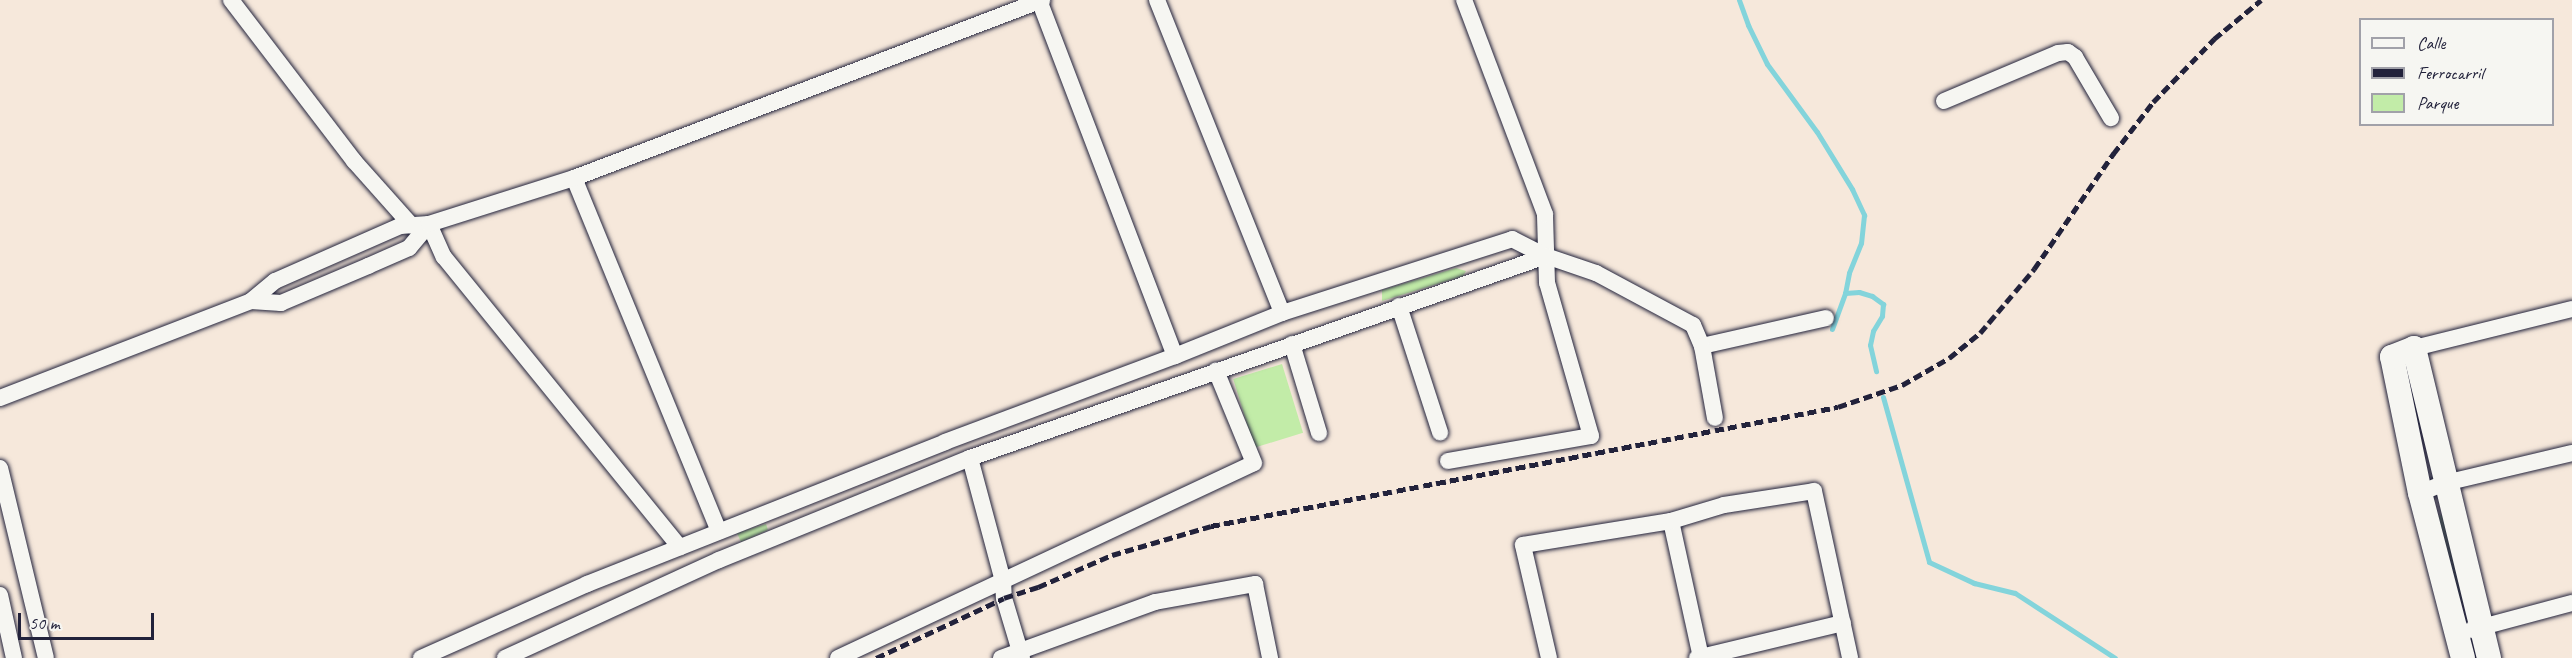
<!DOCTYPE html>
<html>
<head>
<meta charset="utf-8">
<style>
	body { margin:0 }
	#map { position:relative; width:2572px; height:658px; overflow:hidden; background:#f6e8db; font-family:Caveat,sans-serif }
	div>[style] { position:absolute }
	.green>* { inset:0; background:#c2eca8; transform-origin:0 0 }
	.stream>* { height:5px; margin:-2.5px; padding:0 2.5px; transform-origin:2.5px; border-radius:2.5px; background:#83d4db }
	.roads { filter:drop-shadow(0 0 2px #22223b) drop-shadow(0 0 2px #22223b) }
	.street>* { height:16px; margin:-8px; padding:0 8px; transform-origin:8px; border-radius:8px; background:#f6f6f2 }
	.secondary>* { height:24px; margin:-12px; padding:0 12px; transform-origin:12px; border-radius:12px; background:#f6f6f2 }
	.rail>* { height:4.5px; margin-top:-2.25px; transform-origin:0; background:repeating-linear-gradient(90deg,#22223b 0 9px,transparent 0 13.5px) }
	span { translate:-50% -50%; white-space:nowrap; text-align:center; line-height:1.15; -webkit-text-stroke:4.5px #f6f6f2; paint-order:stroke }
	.legend { position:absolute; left:2359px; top:18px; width:195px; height:108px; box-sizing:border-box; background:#f6f6f2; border:2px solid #a1a1a9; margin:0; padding:8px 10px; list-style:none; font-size:18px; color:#22223b }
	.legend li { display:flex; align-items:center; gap:12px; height:30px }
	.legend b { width:30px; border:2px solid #a1a1a9 }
	.scale { position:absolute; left:18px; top:613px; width:136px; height:27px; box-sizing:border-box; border:3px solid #22223b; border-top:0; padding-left:8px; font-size:18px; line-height:21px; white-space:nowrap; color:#22223b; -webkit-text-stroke:4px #f6f6f2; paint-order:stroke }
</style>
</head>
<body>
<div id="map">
	<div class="green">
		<i style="clip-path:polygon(1456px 268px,1466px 271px,1463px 276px,1382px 301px,1382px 290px)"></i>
		<i style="left:1282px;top:364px;width:72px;height:51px;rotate:73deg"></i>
		<i style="left:2446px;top:514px;width:90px;height:10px;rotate:76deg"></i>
		<i style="clip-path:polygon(766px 524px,768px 530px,741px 542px,737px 533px)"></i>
	</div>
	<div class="stream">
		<i style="left:1739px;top:0;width:27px;rotate:70deg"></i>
		<i style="left:1748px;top:25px;width:43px;rotate:64deg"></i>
		<i style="left:1767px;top:64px;width:84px;rotate:53.7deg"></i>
		<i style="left:1817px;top:132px;width:67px;rotate:58.4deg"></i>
		<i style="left:1852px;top:189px;width:29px;rotate:65deg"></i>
		<i style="left:1864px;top:215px;width:28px;rotate:96deg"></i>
		<i style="left:1861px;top:243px;width:32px;rotate:112deg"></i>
		<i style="left:1849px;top:273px;width:20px;rotate:101deg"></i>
		<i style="left:1845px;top:293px;width:14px;rotate:-4deg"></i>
		<i style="left:1859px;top:292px;width:14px;rotate:17deg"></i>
		<i style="left:1872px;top:296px;width:14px;rotate:36deg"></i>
		<i style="left:1883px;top:304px;width:12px;rotate:95deg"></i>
		<i style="left:1882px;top:316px;width:17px;rotate:121deg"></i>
		<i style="left:1873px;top:331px;width:14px;rotate:102deg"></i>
		<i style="left:1870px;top:345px;width:27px;rotate:77deg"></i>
		<i style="left:1832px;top:329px;width:38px;rotate:-70deg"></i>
		<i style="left:1883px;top:397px;width:171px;rotate:74.4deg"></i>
		<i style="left:1929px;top:562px;width:50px;rotate:25deg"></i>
		<i style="left:1974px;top:583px;width:42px;rotate:13.7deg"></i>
		<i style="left:2015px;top:593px;width:119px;rotate:33deg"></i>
	</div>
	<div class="roads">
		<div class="street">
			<i style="left:231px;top:0;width:203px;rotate:52.6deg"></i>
			<i style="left:354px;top:161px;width:86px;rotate:48.3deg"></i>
			<i style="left:1039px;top:0;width:381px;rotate:69.1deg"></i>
			<i style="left:1157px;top:0;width:337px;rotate:68.2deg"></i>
			<i style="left:1944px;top:101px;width:124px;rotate:-22.8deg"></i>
			<i style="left:2058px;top:53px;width:10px;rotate:-6deg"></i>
			<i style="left:2068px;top:52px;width:9px;rotate:36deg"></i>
			<i style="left:2075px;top:57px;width:71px;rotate:59.5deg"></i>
			<i style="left:574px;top:178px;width:382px;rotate:67.7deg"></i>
			<i style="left:251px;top:301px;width:30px;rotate:4deg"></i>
			<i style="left:281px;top:303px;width:95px;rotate:-23deg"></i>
			<i style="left:368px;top:266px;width:45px;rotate:-23.7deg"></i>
			<i style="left:409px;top:248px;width:31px;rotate:-50deg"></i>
			<i style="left:429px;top:224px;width:36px;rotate:66deg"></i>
			<i style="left:444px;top:257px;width:374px;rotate:50.9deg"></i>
			<i style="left:1399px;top:306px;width:133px;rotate:72deg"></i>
			<i style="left:1292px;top:344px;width:93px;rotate:73.1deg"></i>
			<i style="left:1702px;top:346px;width:127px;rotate:-12.7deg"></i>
			<i style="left:2414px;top:348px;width:163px;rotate:-13.9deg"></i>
			<i style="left:0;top:398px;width:269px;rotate:-21.1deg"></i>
			<i style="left:251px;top:301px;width:31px;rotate:-40deg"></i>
			<i style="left:275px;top:281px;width:137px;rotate:-23.7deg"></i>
			<i style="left:400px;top:226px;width:29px;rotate:-4deg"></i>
			<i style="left:429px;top:224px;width:152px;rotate:-17.6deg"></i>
			<i style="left:574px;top:178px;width:501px;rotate:-20.82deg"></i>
			<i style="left:970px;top:458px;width:127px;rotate:75deg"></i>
			<i style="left:1003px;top:581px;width:17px;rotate:87deg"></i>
			<i style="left:1004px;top:598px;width:63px;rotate:73.3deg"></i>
			<i style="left:1448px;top:461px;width:145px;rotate:-9.9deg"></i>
			<i style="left:1591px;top:436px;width:159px;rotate:-106deg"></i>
			<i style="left:1547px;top:283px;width:69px;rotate:-91.7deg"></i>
			<i style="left:1545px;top:214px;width:229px;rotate:-110.7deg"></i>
			<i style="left:0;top:468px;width:195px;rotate:76.4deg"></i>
			<i style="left:2420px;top:493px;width:27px;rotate:-22deg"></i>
			<i style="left:2445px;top:483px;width:130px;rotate:-13.3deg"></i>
			<i style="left:1671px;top:521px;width:140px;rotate:77.6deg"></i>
			<i style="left:0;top:595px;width:65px;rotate:77.5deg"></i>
			<i style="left:2471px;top:630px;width:105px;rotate:-15deg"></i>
			<i style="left:421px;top:658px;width:182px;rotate:-24deg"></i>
			<i style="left:587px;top:584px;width:385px;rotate:-21.6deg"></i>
			<i style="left:945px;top:442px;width:246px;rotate:-20.5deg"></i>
			<i style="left:1175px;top:356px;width:115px;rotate:-21.9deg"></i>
			<i style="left:1282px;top:313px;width:242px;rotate:-17.8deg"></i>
			<i style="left:1512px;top:239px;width:38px;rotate:27deg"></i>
			<i style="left:1546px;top:256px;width:53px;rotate:18.8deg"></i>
			<i style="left:1596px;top:273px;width:110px;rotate:28.2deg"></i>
			<i style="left:1693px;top:325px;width:23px;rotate:67deg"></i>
			<i style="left:1702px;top:346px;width:73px;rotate:79.8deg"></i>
			<i style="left:505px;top:658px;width:235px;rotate:-24.6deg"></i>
			<i style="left:719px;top:560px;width:271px;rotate:-22.1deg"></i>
			<i style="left:970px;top:458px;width:610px;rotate:-19.33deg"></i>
			<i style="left:838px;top:658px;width:459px;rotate:-25.1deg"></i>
			<i style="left:1254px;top:463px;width:100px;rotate:-112.4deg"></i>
			<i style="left:1001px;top:658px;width:164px;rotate:-20deg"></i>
			<i style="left:1155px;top:602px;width:102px;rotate:-10.2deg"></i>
			<i style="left:1255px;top:584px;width:76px;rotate:78.5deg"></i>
			<i style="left:1549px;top:658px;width:116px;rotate:-103deg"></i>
			<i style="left:1523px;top:545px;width:150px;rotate:-9.2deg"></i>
			<i style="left:1671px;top:521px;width:55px;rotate:-16.8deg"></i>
			<i style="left:1724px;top:505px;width:91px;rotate:-8.8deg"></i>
			<i style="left:1814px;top:491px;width:171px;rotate:77.8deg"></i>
			<i style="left:1697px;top:658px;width:150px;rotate:-13.5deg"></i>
		</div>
		<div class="secondary">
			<i style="left:2463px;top:658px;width:171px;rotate:-104.6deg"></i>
			<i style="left:2420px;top:493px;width:139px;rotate:-101.6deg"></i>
			<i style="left:2392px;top:357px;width:24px;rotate:-22deg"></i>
			<i style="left:2414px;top:348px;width:319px;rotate:76.4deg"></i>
		</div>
	</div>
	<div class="rail">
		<i style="left:876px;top:658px;width:141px;rotate:-25.1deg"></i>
		<i style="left:1004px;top:598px;width:36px;rotate:-18deg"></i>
		<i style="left:1038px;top:587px;width:81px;rotate:-23.4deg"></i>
		<i style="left:1112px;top:555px;width:103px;rotate:-16.3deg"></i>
		<i style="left:1211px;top:526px;width:638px;rotate:-10.75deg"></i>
		<i style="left:1838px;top:407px;width:68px;rotate:-19deg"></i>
		<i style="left:1902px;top:385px;width:54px;rotate:-29.9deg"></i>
		<i style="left:1949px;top:358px;width:40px;rotate:-39deg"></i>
		<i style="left:1980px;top:333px;width:84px;rotate:-49.8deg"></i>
		<i style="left:2034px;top:269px;width:140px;rotate:-55.5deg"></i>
		<i style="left:2113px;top:154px;width:66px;rotate:-52.4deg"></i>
		<i style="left:2153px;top:102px;width:88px;rotate:-45.9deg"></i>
		<i style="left:2214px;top:39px;width:61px;rotate:-39.7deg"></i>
	</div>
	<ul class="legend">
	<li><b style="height:8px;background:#f6f6f2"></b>Calle</li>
	<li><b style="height:8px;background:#22223b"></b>Ferrocarril</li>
	<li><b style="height:16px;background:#c2eca8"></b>Parque</li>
	</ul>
	<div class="scale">50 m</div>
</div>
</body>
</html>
